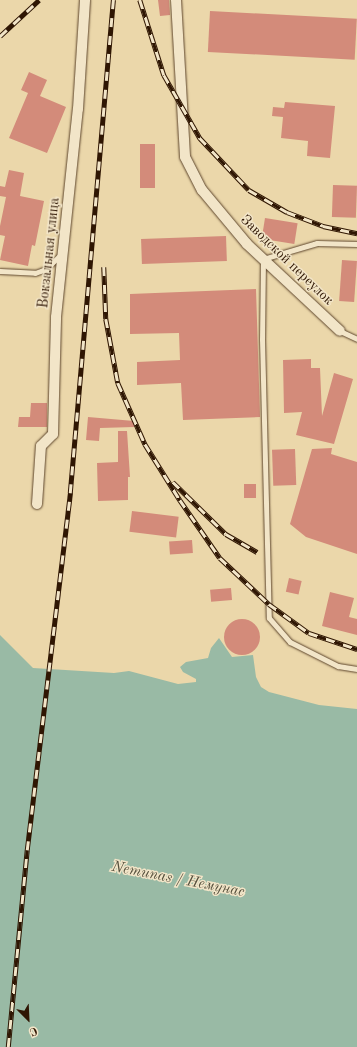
<!DOCTYPE html>
<html>
<head>
<meta charset="utf-8">
<style>
	body { margin:0 }
	#map { position:relative; width:357px; height:1047px; overflow:hidden; background:#ebd7aa; font-family:"Old Standard TT",serif }
	div>[style] { position:absolute }
	.water>* { inset:0; background:#99baa5 }
	.building>* { inset:0; background:#d38b7a; transform-origin:0 0 }
	.round { border-radius:50% }
	.roads { filter:drop-shadow(0 0 1px #5e462d) drop-shadow(0 0 1px #5e462d) }
	.lane>* { height:5px; margin:-2.5px; padding:0 2.5px; transform-origin:2.5px; border-radius:2.5px; background:#f2e5c8 }
	.street>* { height:10px; margin:-5px; padding:0 5px; transform-origin:5px; border-radius:5px; background:#f2e5c8 }
	.rail>* { height:4.5px; margin-top:-2.25px; transform-origin:0; background:repeating-linear-gradient(90deg,#f2e5c8 0 9px,#2f1603 0 18px); box-sizing:border-box; border-block:1px solid #2f1603 }
	span { translate:-50% -50%; white-space:nowrap; text-align:center; line-height:1.15; -webkit-text-stroke:3px #f2e5c8; paint-order:stroke }
	.street-label { font-size:14px; color:#2f1603 }
	.water-label { font-size:15px; color:#544f3c; font-style:italic }
	.north { position:absolute; left:8px; top:999px; width:40px; height:40px; -webkit-text-stroke:3px #f2e5c8; paint-order:stroke; rotate:156deg; font-size:11px; font-weight:700; line-height:16px; text-align:center; color:#2f1603 }
	.north::after { content:''; display:block; margin:auto; width:14px; height:18px; background:#2f1603; clip-path:polygon(50% 0,100% 100%,50% 72%,0 100%) }
</style>
</head>
<body>
<div id="map">
	<div class="water">
		<i style="clip-path:polygon(0 635px,33px 668px,114px 673px,129px 671px,178px 684px,196px 682px,196px 679px,183px 672px,180px 667px,186px 662px,208px 658px,211px 648px,219px 638px,232px 657px,253px 655px,256px 677px,261px 687px,269px 692px,319px 705px,357px 709px,357px 1047px,0 1047px)"></i>
	</div>
	<div class="building">
		<i style="clip-path:polygon(158px 0,169px 0,170px 15px,160px 16px)"></i>
		<i style="left:210px;top:11px;width:147px;height:41px;rotate:3deg"></i>
		<i style="clip-path:polygon(29px 72px,47px 80px,40px 96px,66px 107px,47px 153px,9px 138px,28px 93px,21px 90px)"></i>
		<i style="clip-path:polygon(285px 102px,335px 106px,330px 158px,307px 156px,308px 141px,281px 138px,283px 117px,272px 116px,273px 107px,284px 108px)"></i>
		<i style="left:140px;top:144px;width:15px;height:44px"></i>
		<i style="clip-path:polygon(9px 170px,24px 173px,20px 196px,44px 201px,35px 246px,32px 245px,28px 266px,0 260px,5px 236px,0 235px,0 226px,6px 197px,0 196px,0 186px,5px 187px)"></i>
		<i style="left:333px;top:185px;width:24px;height:32px;rotate:2deg"></i>
		<i style="left:265px;top:218px;width:33px;height:21px;rotate:9deg"></i>
		<i style="left:226px;top:236px;width:25px;height:85px;rotate:88deg"></i>
		<i style="left:342px;top:260px;width:15px;height:41px;rotate:4deg"></i>
		<i style="clip-path:polygon(256px 289px,260px 417px,183px 420px,181px 383px,137px 385px,137px 362px,180px 360px,179px 333px,130px 334px,130px 294px)"></i>
		<i style="clip-path:polygon(311px 359px,311px 368px,320px 368px,322px 416px,334px 373px,353px 379px,334px 444px,296px 435px,302px 412px,284px 413px,283px 360px)"></i>
		<i style="clip-path:polygon(31px 403px,47px 403px,47px 427px,18px 427px,19px 417px,30px 417px)"></i>
		<i style="clip-path:polygon(88px 417px,134px 421px,134px 427px,100px 428px,99px 441px,86px 440px)"></i>
		<i style="clip-path:polygon(118px 431px,127px 431px,130px 477px,128px 477px,128px 500px,98px 501px,97px 463px,118px 462px)"></i>
		<i style="clip-path:polygon(332px 448px,331px 454px,357px 462px,357px 554px,306px 537px,290px 524px,312px 449px)"></i>
		<i style="left:295px;top:449px;width:36px;height:23px;rotate:88deg"></i>
		<i style="left:244px;top:484px;width:12px;height:14px"></i>
		<i style="left:132px;top:511px;width:47px;height:21px;rotate:7deg"></i>
		<i style="left:192px;top:540px;width:13px;height:23px;rotate:86deg"></i>
		<i style="left:289px;top:578px;width:13px;height:14px;rotate:13deg"></i>
		<i style="left:231px;top:588px;width:12px;height:21px;rotate:85deg"></i>
		<i style="clip-path:polygon(330px 592px,354px 598px,349px 617px,357px 619px,357px 635px,322px 626px)"></i>
		<i class="round" style="left:224px;top:619px;width:36px;height:36px"></i>
	</div>
	<div class="roads">
		<div class="lane">
			<i style="left:357px;top:244px;width:40px;rotate:-178.6deg"></i>
			<i style="left:317px;top:243px;width:56px;rotate:163.5deg"></i>
			<i style="left:263px;top:259px;width:80px;rotate:90.7deg"></i>
			<i style="left:262px;top:339px;width:279px;rotate:88.6deg"></i>
			<i style="left:269px;top:618px;width:32px;rotate:49deg"></i>
			<i style="left:290px;top:642px;width:54px;rotate:26.6deg"></i>
			<i style="left:338px;top:666px;width:19px;rotate:9deg"></i>
			<i style="left:0;top:271px;width:35px;rotate:3deg"></i>
			<i style="left:35px;top:273px;width:12px;rotate:-20deg"></i>
			<i style="left:46px;top:269px;width:21px;rotate:-45deg"></i>
			<i style="left:340px;top:331px;width:19px;rotate:25deg"></i>
		</div>
		<div class="street">
			<i style="left:176px;top:0;width:157px;rotate:86.7deg"></i>
			<i style="left:185px;top:157px;width:37px;rotate:63deg"></i>
			<i style="left:202px;top:190px;width:70px;rotate:50.2deg"></i>
			<i style="left:247px;top:244px;width:127px;rotate:43.1deg"></i>
			<i style="left:37px;top:504px;width:58px;rotate:-86.1deg"></i>
			<i style="left:41px;top:446px;width:17px;rotate:-45deg"></i>
			<i style="left:53px;top:434px;width:117px;rotate:-88.5deg"></i>
			<i style="left:56px;top:317px;width:209px;rotate:-84deg"></i>
			<i style="left:78px;top:109px;width:109px;rotate:-86.3deg"></i>
		</div>
	</div>
	<div class="rail">
		<i style="left:140px;top:0;width:79px;rotate:72.3deg"></i>
		<i style="left:164px;top:75px;width:73px;rotate:60.3deg"></i>
		<i style="left:200px;top:138px;width:71px;rotate:46.7deg"></i>
		<i style="left:249px;top:190px;width:44px;rotate:30.1deg"></i>
		<i style="left:287px;top:212px;width:39px;rotate:21deg"></i>
		<i style="left:323px;top:226px;width:35px;rotate:12deg"></i>
		<i style="left:0;top:36px;width:53px;rotate:-42.7deg"></i>
		<i style="left:104px;top:267px;width:52px;rotate:87.8deg"></i>
		<i style="left:106px;top:319px;width:65px;rotate:79.4deg"></i>
		<i style="left:118px;top:383px;width:67px;rotate:66.1deg"></i>
		<i style="left:145px;top:444px;width:66px;rotate:58deg"></i>
		<i style="left:180px;top:500px;width:70px;rotate:55.4deg"></i>
		<i style="left:220px;top:558px;width:67px;rotate:43.2deg"></i>
		<i style="left:269px;top:604px;width:49px;rotate:35.9deg"></i>
		<i style="left:309px;top:633px;width:51px;rotate:18.4deg"></i>
		<i style="left:173px;top:482px;width:74px;rotate:44.5deg"></i>
		<i style="left:226px;top:534px;width:36px;rotate:30deg"></i>
		<i style="left:8px;top:1047px;width:198px;rotate:-84.5deg"></i>
		<i style="left:27px;top:850px;width:360px;rotate:-83.1deg"></i>
		<i style="left:70px;top:493px;width:495px;rotate:-85deg"></i>
	</div>
	<div class="street-label">
		<span style="left:49px;top:253px;rotate:-84deg">Вокзальная улица</span>
		<span style="left:287px;top:260px;rotate:44deg">Заводской переулок</span>
	</div>
	<div class="water-label">
		<span style="left:178px;top:880px;rotate:11deg">Nemunas / Немунас</span>
	</div>
	<div class="north">С</div>
</div>
</body>
</html>
